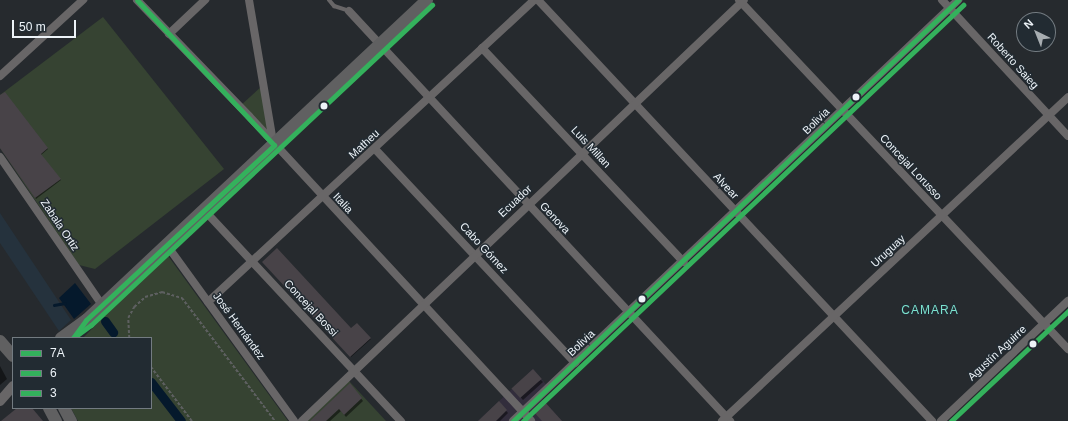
<!DOCTYPE html>
<html>
<head>
<meta charset="utf-8">
<style>
	body { margin:0 }
	#map { position:relative; width:1068px; height:421px; overflow:hidden; background:#262a2e; font-family:Arial,sans-serif }
	div>[style] { position:absolute }
	.commercial>* { inset:0; background:#322d3c }
	.built>* { inset:0; background:#25323d }
	.green>* { inset:0; background:#364332 }
	.water>* { inset:0; background:#05192c }
	.shadow>* { inset:0; background:#0007 }
	.stream>* { height:2.5px; margin:-1.25px; padding:0 1.25px; transform-origin:1.25px; border-radius:1.25px; background:#05192c }
	.canal>* { height:9px; margin:-4.5px; padding:0 4.5px; transform-origin:4.5px; border-radius:4.5px; background:#05192c }
	.building>* { inset:0; background:#484348; transform-origin:0 0 }
	.path>* { height:1.5px; margin-top:-0.75px; transform-origin:0; background:repeating-linear-gradient(90deg,#5e6061 0 3px,transparent 0 5px) }
	.service>* { height:4px; margin:-2px; padding:0 2px; transform-origin:2px; border-radius:2px; background:#686667 }
	.minor>* { height:8px; margin:-4px; padding:0 4px; transform-origin:4px; border-radius:4px; background:#686667 }
	.tertiary>* { height:10px; margin:-5px; padding:0 5px; transform-origin:5px; border-radius:5px; background:#686667 }
	.secondary>* { height:12px; margin:-6px; padding:0 6px; transform-origin:6px; border-radius:6px; background:#606061 }
	.bus-1>* { height:5px; margin:-2.5px; padding:0 2.5px; transform-origin:2.5px; border-radius:2.5px; background:#34b15c }
	.bus-2>* { height:5px; margin:-2.5px; padding:0 2.5px; transform-origin:2.5px; border-radius:2.5px; background:#34b15c }
	.bus-3>* { height:5px; margin:-2.5px; padding:0 2.5px; transform-origin:2.5px; border-radius:2.5px; background:#34b15c }
	.dots>* { width:11px; height:11px; translate:-50% -50%; box-sizing:border-box; border:2px solid #222b32; border-radius:50% }
	span { translate:-50% -50%; white-space:nowrap; text-align:center; line-height:1.15; -webkit-text-stroke:3px #222b32; paint-order:stroke }
	.street-label { font-size:11px; color:#edf3f8 }
	.neighbourhood-label { font-size:12px; color:#7be1ce; letter-spacing:1px }
	.legend { position:absolute; left:12px; top:337px; width:140px; height:72px; box-sizing:border-box; background:#222b32; border:1px solid #737b81; margin:0; padding:5px 7px; list-style:none; font-size:12px; color:#edf3f8 }
	.legend li { display:flex; align-items:center; gap:8px; height:20px }
	.legend b { width:20px; border:1px solid #737b81 }
	.north { position:absolute; left:1016px; top:12px; width:40px; height:40px; box-sizing:border-box; background:#222b32; border:1px solid #737b81; border-radius:50%; rotate:317deg; font-size:11px; font-weight:700; line-height:16px; text-align:center; color:#edf3f8 }
	.north::after { content:''; display:block; margin:auto; width:14px; height:18px; background:#a7adb1; clip-path:polygon(50% 0,100% 100%,50% 72%,0 100%) }
	.scale { position:absolute; left:12px; top:20px; width:64px; height:18px; box-sizing:border-box; border:2px solid #edf3f8; border-top:0; padding-left:5px; font-size:12px; line-height:14px; white-space:nowrap; color:#edf3f8; -webkit-text-stroke:3px #222b32; paint-order:stroke }
</style>
</head>
<body>
<div id="map">
	<div class="commercial">
		<i style="clip-path:polygon(533px 369px,549px 388px,540px 397px,562px 421px,478px 421px)"></i>
	</div>
	<div class="built">
		<i style="clip-path:polygon(0 213px,71px 320px,59px 331px,0 243px)"></i>
	</div>
	<div class="green">
		<i style="clip-path:polygon(103px 17px,224px 169px,95px 269px,79px 265px,0 148px,0 95px)"></i>
		<i style="clip-path:polygon(263px 85px,269px 139px,240px 106px)"></i>
		<i style="clip-path:polygon(166px 253px,288px 421px,78px 421px,71px 408px,151px 408px,151px 338px,83px 338px)"></i>
		<i style="clip-path:polygon(349px 381px,386px 421px,306px 421px)"></i>
	</div>
	<div class="water">
		<i style="clip-path:polygon(75px 283px,91px 304px,74px 319px,59px 298px)"></i>
	</div>
	<div class="shadow">
		<i style="clip-path:polygon(4px 94px,48px 149px,41px 155px,61px 180px,36px 199px,0 146px,0 97px)"></i>
		<i style="clip-path:polygon(264px 263px,351px 330px,371px 339px,351px 357px)"></i>
		<i style="clip-path:polygon(0 366px,7px 379px,0 385px)"></i>
		<i style="clip-path:polygon(541px 380px,543px 382px,523px 400px,515px 391px)"></i>
		<i style="clip-path:polygon(350px 384px,363px 401px,346px 417px,341px 411px,330px 421px,311px 421px)"></i>
		<i style="clip-path:polygon(499px 403px,508px 413px,500px 421px,479px 421px)"></i>
	</div>
	<div class="stream">
		<i style="left:54px;top:305px;width:11px;rotate:-10deg"></i>
	</div>
	<div class="canal">
		<i style="left:105px;top:321px;width:14px;rotate:54deg"></i>
		<i style="left:151px;top:382px;width:49px;rotate:52.4deg"></i>
	</div>
	<div class="building">
		<i style="clip-path:polygon(5px 92px,48px 148px,41px 154px,61px 179px,35px 198px,0 148px,0 95px)"></i>
		<i style="clip-path:polygon(277px 248px,351px 328px,357px 323px,371px 338px,350px 357px,262px 262px)"></i>
		<i style="left:533px;top:369px;width:13px;height:29px;rotate:48deg"></i>
		<i style="clip-path:polygon(350px 383px,362px 398px,344px 415px,339px 409px,326px 421px,310px 421px)"></i>
		<i style="clip-path:polygon(543px 400px,562px 421px,542px 421px,532px 410px)"></i>
		<i style="clip-path:polygon(499px 401px,507px 410px,496px 421px,478px 421px)"></i>
		<i style="clip-path:polygon(17px 408px,32px 408px,43px 421px,1px 421px)"></i>
	</div>
	<div class="path">
		<i style="left:129px;top:338px;width:20px;rotate:-93deg"></i>
		<i style="left:128px;top:318px;width:13px;rotate:-61deg"></i>
		<i style="left:134px;top:307px;width:15px;rotate:-42deg"></i>
		<i style="left:145px;top:297px;width:18px;rotate:-16deg"></i>
		<i style="left:162px;top:292px;width:21px;rotate:17deg"></i>
		<i style="left:182px;top:298px;width:154px;rotate:52.9deg"></i>
		<i style="left:151px;top:367px;width:68px;rotate:52.8deg"></i>
	</div>
	<div class="service">
		<i style="left:329px;top:0;width:8px;rotate:50deg"></i>
		<i style="left:334px;top:6px;width:16px;rotate:18deg"></i>
	</div>
	<div class="minor">
		<i style="left:137px;top:0;width:161px;rotate:46deg"></i>
		<i style="left:249px;top:116px;width:415px;rotate:47.2deg"></i>
		<i style="left:249px;top:0;width:144px;rotate:80.4deg"></i>
		<i style="left:538px;top:0;width:577px;rotate:46.9deg"></i>
		<i style="left:739px;top:0;width:480px;rotate:46.7deg"></i>
		<i style="left:942px;top:0;width:185px;rotate:47.2deg"></i>
		<i style="left:349px;top:11px;width:560px;rotate:47.1deg"></i>
		<i style="left:169px;top:34px;width:50px;rotate:-43.4deg"></i>
		<i style="left:482px;top:48px;width:294px;rotate:46.7deg"></i>
		<i style="left:0;top:76px;width:113px;rotate:-42.5deg"></i>
		<i style="left:375px;top:149px;width:293px;rotate:46.9deg"></i>
		<i style="left:0;top:157px;width:180px;rotate:55.4deg"></i>
		<i style="left:204px;top:210px;width:289px;rotate:47deg"></i>
		<i style="left:166px;top:244px;width:218px;rotate:54.1deg"></i>
		<i style="left:208px;top:302px;width:444px;rotate:-42.8deg"></i>
		<i style="left:302px;top:421px;width:610px;rotate:-43.61deg"></i>
		<i style="left:513px;top:421px;width:613px;rotate:-43.41deg"></i>
		<i style="left:722px;top:421px;width:474px;rotate:-43.1deg"></i>
		<i style="left:941px;top:421px;width:175px;rotate:-43.4deg"></i>
	</div>
	<div class="tertiary">
		<i style="left:0;top:401px;width:20px;rotate:-49deg"></i>
	</div>
	<div class="secondary">
		<i style="left:61px;top:338px;width:31px;rotate:-36deg"></i>
		<i style="left:86px;top:320px;width:468px;rotate:-43.2deg"></i>
		<i style="left:0;top:341px;width:20px;rotate:49deg"></i>
		<i style="left:49px;top:408px;width:15px;rotate:62deg"></i>
		<i style="left:64px;top:408px;width:15px;rotate:62deg"></i>
	</div>
	<div class="bus-1">
		<i style="left:73px;top:338px;width:22px;rotate:-54deg"></i>
		<i style="left:86px;top:320px;width:257px;rotate:-42.9deg"></i>
		<i style="left:274px;top:145px;width:199px;rotate:-133.4deg"></i>
		<i style="left:513px;top:421px;width:613px;rotate:-43.41deg"></i>
	</div>
	<div class="bus-2">
		<i style="left:523px;top:421px;width:606px;rotate:-43.39deg"></i>
		<i style="left:951px;top:421px;width:161px;rotate:-43.2deg"></i>
	</div>
	<div class="bus-3">
		<i style="left:73px;top:338px;width:22px;rotate:-36deg"></i>
		<i style="left:91px;top:325px;width:468px;rotate:-43.2deg"></i>
	</div>
	<div class="dots">
		<i style="left:856px;top:97px;background:#edf3f8"></i>
		<i style="left:324px;top:106px;background:#edf3f8"></i>
		<i style="left:642px;top:299px;background:#edf3f8"></i>
		<i style="left:1033px;top:344px;background:#edf3f8"></i>
	</div>
	<div class="street-label">
		<span style="left:1013px;top:61px;rotate:48deg">Roberto Saieg</span>
		<span style="left:816px;top:121px;rotate:-44deg">Bolivia</span>
		<span style="left:364px;top:144px;rotate:-43deg">Matheu</span>
		<span style="left:591px;top:147px;rotate:47deg">Luis Millan</span>
		<span style="left:911px;top:167px;rotate:47deg">Concejal Lorusso</span>
		<span style="left:726px;top:186px;rotate:47deg">Alvear</span>
		<span style="left:515px;top:201px;rotate:-43deg">Ecuador</span>
		<span style="left:343px;top:203px;rotate:47deg">Italia</span>
		<span style="left:555px;top:218px;rotate:47deg">Genova</span>
		<span style="left:60px;top:225px;rotate:56deg">Zabala Ortiz</span>
		<span style="left:484px;top:248px;rotate:47deg">Cabo Gómez</span>
		<span style="left:888px;top:251px;rotate:-43deg">Uruguay</span>
		<span style="left:311px;top:308px;rotate:47deg">Concejal Bossi</span>
		<span style="left:239px;top:326px;rotate:54deg">José Hernández</span>
		<span style="left:581px;top:343px;rotate:-43deg">Bolivia</span>
		<span style="left:997px;top:353px;rotate:-43deg">Agustín Aguirre</span>
	</div>
	<div class="neighbourhood-label">
		<span style="left:930px;top:311px">CAMARA</span>
	</div>
	<ul class="legend">
	<li><b style="height:5px;background:#34b15c"></b>7A</li>
	<li><b style="height:5px;background:#34b15c"></b>6</li>
	<li><b style="height:5px;background:#34b15c"></b>3</li>
	</ul>
	<div class="north">N</div>
	<div class="scale">50 m</div>
</div>
</body>
</html>
